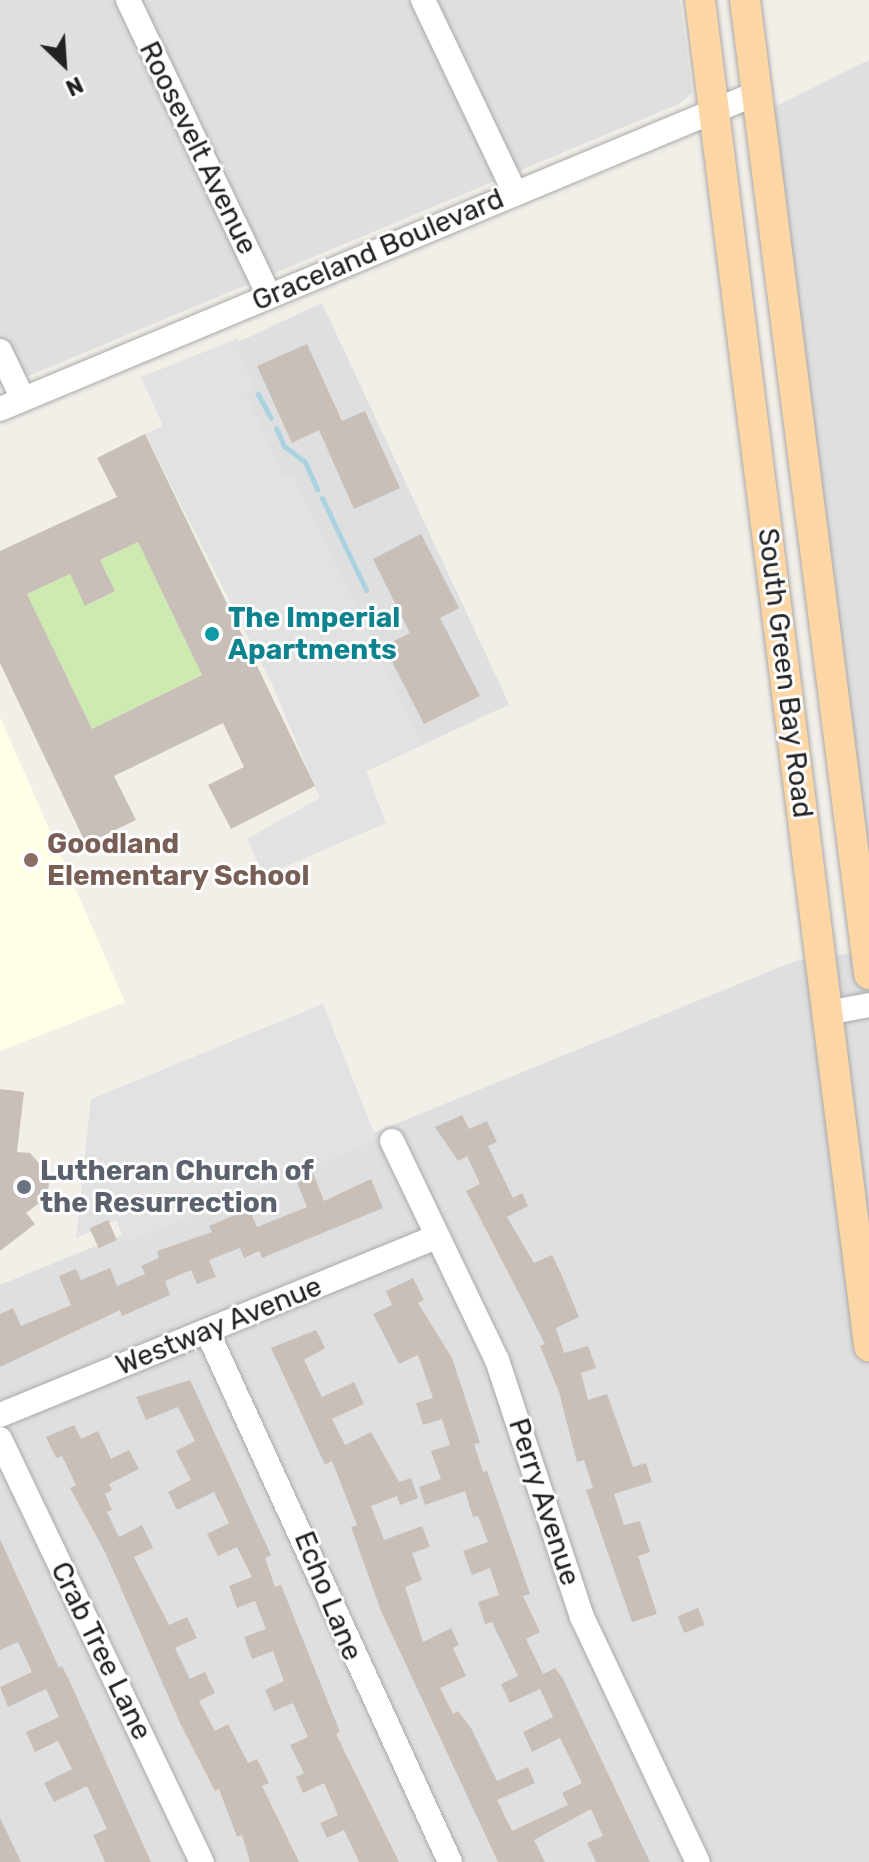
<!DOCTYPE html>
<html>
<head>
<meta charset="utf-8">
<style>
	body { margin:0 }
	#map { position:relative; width:869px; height:1862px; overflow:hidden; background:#f2efe9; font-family:Rubik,sans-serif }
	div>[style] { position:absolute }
	.residential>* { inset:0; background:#e0dfdf; transform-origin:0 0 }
	.education>* { inset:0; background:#ffffe5 }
	.grass>* { inset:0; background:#cdebb0 }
	.parking>* { inset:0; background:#e2e2e2 }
	.stream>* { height:5px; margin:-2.5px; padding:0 2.5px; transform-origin:2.5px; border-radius:2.5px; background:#aad3df }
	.building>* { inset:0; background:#c7bfb8; transform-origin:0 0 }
	.roads { filter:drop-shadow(0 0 2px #a9a9a9) drop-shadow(0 0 2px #a9a9a9) }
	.minor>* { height:24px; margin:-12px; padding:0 12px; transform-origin:12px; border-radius:12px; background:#fff }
	.major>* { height:30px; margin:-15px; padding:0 15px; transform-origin:15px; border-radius:15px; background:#fcd6a4 }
	.dots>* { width:22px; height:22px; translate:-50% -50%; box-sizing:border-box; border:4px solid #fff; border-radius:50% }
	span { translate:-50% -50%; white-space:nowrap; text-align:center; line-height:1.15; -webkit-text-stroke:6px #fff; paint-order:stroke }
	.street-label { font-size:28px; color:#222 }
	.culture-label { font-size:28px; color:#0d838f; font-weight:700 }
	.left { translate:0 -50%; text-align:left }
	.education-label { font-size:28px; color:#785e54; font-weight:700 }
	.worship-label { font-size:28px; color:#5b616d; font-weight:700 }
	.north { position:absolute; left:24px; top:24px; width:80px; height:80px; -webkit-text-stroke:6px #fff; paint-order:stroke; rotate:155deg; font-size:22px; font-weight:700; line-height:32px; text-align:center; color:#222 }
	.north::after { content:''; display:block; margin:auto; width:28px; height:36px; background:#222; clip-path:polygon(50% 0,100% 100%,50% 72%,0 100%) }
</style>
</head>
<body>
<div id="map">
	<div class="residential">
		<i style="clip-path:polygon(0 0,680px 0,692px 93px,679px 104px,0 388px)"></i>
		<i style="clip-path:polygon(869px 60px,869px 853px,772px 108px)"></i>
		<i style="left:322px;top:303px;width:443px;height:159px;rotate:65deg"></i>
		<i style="clip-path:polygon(869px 951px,869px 1862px,0 1862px,0 1285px,795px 961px)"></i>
	</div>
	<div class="education">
		<i style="clip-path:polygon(0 717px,125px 1002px,0 1051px)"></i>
	</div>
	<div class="grass">
		<i style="clip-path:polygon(138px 542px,202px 675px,92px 729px,27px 594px,70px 574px,86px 606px,115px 591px,100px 560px)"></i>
	</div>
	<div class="parking">
		<i style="clip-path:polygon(239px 338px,239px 354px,253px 387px,245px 392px,284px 477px,292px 474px,422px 744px,366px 770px,386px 823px,264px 876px,247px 839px,320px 798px,271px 682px,145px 434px,163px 426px,141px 377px)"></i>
		<i style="clip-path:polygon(323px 1004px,377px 1140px,125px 1243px,116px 1220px,76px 1238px,91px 1099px)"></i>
	</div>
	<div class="stream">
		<i style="left:258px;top:394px;width:27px;rotate:62deg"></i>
		<i style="left:276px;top:428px;width:20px;rotate:66deg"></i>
		<i style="left:284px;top:446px;width:26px;rotate:37deg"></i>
		<i style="left:305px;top:462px;width:30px;rotate:66deg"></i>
		<i style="left:322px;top:498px;width:102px;rotate:64.4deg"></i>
	</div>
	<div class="building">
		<i style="clip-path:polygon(307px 344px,342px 421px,365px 411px,400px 488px,354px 509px,319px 430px,292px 443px,257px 366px)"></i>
		<i style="clip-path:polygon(evenodd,145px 434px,315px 786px,231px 829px,208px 785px,244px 767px,223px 723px,114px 776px,136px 820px,86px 844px,0 663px,0 551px,117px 497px,97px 458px,145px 434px,138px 542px,202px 675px,92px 729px,27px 594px,70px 574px,85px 606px,115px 591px,100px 560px,138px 542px)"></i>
		<i style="clip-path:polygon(421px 534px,459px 608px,440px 618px,480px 696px,424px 724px,384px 646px,410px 633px,373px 559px)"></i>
		<i style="clip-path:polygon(0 1089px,24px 1092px,17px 1152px,30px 1153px,50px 1176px,47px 1197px,26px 1213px,35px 1224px,0 1251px)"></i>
		<i style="clip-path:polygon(462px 1115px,469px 1129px,487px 1121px,497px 1142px,488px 1146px,496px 1163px,513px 1198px,522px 1193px,528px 1206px,507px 1217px,534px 1263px,552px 1255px,562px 1276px,579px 1317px,556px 1328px,564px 1353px,588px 1346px,596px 1368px,581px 1373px,588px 1400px,607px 1394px,633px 1467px,646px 1463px,652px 1482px,614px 1494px,624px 1525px,640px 1521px,650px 1552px,638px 1556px,657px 1614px,632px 1622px,586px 1490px,593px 1488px,584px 1460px,577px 1462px,559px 1392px,540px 1346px,545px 1344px,466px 1191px,480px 1184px,467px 1156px,458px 1161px,435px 1127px)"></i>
		<i style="clip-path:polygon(313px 1173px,324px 1201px,371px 1179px,383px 1208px,262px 1258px,259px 1251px,244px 1258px,240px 1248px,209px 1260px,216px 1277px,197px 1284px,191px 1270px,165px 1281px,170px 1295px,122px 1316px,120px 1310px,0 1367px,0 1314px,13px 1308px,21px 1326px,71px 1305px,59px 1276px,76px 1269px,81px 1280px,110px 1268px,117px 1286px,145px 1274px,141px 1266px,159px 1258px,157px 1251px,212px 1232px,209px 1226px,249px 1209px,257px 1227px,307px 1207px,296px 1180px)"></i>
		<i style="left:108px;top:1220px;width:22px;height:20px;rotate:66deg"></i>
		<i style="clip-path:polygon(413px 1278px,424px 1300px,418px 1303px,452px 1358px,480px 1443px,474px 1444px,483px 1472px,487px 1471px,530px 1594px,523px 1596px,540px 1632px,526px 1639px,543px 1674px,555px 1668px,563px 1679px,650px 1862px,596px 1862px,587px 1843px,603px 1836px,591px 1809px,534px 1840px,545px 1862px,498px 1862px,381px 1611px,351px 1527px,357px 1525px,332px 1461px,325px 1465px,271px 1348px,316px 1330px,325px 1348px,304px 1360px,322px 1397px,354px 1382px,364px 1404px,332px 1419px,345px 1445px,371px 1432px,399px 1482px,411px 1478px,418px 1498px,400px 1505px,397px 1496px,371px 1506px,384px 1540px,422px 1526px,430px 1547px,412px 1553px,422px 1580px,405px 1587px,423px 1642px,451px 1628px,459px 1645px,453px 1648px,466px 1676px,440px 1688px,453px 1714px,458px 1711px,471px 1728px,497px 1781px,528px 1767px,535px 1783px,497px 1800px,512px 1831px,568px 1805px,562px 1793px,582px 1783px,560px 1738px,532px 1752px,523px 1732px,553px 1717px,540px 1689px,510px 1703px,501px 1684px,518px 1676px,492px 1622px,485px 1624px,478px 1602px,499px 1595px,490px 1568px,472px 1575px,463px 1551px,488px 1542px,478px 1516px,473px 1517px,465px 1491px,425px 1505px,419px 1487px,441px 1479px,431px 1451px,450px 1445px,442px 1419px,423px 1425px,416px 1403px,433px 1398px,418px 1355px,399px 1364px,373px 1314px,392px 1305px,386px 1291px)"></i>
		<i style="clip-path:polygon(190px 1380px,271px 1555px,265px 1558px,275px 1587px,281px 1585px,340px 1732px,336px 1734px,399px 1862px,359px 1862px,344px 1830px,327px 1838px,320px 1823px,338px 1815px,324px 1783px,303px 1793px,296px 1777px,304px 1773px,290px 1745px,308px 1737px,293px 1703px,274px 1711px,265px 1690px,284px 1681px,273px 1651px,252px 1659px,244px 1637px,266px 1629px,255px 1601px,237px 1608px,229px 1586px,252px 1577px,237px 1547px,218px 1556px,207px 1534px,229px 1523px,214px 1492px,177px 1510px,168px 1492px,191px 1480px,176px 1451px,195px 1441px,178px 1407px,146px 1420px,136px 1397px)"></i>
		<i style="clip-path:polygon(74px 1425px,81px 1439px,98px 1431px,111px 1459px,129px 1450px,139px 1469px,109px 1484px,112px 1490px,105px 1494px,112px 1510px,107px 1512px,119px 1537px,142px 1525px,153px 1548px,134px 1557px,169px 1625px,187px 1617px,197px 1638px,175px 1648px,190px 1679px,205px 1672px,215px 1693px,199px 1701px,215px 1731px,228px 1724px,248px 1763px,257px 1759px,269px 1783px,262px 1786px,299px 1862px,250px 1862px,242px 1835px,237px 1837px,219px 1789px,215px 1791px,180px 1723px,105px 1552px,70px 1488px,76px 1485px,62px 1456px,56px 1458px,46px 1437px)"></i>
		<i style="clip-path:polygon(0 1539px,59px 1668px,62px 1666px,69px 1680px,151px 1862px,105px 1862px,93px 1835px,107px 1829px,87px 1786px,54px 1802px,44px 1783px,72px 1769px,58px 1741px,35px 1752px,26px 1732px,59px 1717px,46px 1689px,8px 1707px,0 1687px,32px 1672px,18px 1642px,0 1650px)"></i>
		<i style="left:698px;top:1608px;width:18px;height:22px;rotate:68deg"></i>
		<i style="clip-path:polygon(0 1818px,21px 1862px,0 1862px)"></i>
	</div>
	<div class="roads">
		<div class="minor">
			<i style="left:128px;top:0;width:328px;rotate:64.5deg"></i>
			<i style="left:423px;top:0;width:214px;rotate:64.5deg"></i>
			<i style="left:0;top:351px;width:53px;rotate:64.4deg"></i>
			<i style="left:0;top:409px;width:820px;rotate:-22.66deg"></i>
			<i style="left:827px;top:1013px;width:43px;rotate:-10.8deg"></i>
			<i style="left:392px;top:1141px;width:243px;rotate:64.4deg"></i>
			<i style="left:497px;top:1360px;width:271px;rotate:71.7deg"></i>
			<i style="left:582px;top:1617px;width:271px;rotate:64.7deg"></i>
			<i style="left:207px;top:1331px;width:584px;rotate:65.41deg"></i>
			<i style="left:0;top:1415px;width:472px;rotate:-22.2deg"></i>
			<i style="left:0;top:1439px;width:469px;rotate:64.5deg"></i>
		</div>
		<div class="major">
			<i style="left:700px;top:0;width:1357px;rotate:82.84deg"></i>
			<i style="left:745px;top:0;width:982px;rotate:82.74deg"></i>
		</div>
	</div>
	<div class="dots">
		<i style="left:212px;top:634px;background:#0f9aa8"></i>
		<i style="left:31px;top:860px;background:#8d6e63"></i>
		<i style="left:24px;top:1187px;background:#6b7280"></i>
	</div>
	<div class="street-label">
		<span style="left:198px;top:148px;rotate:64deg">Roosevelt Avenue</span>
		<span style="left:378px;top:250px;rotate:-23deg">Graceland Boulevard</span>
		<span style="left:785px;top:673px;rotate:83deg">South Green Bay Road</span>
		<span style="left:219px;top:1326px;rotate:-22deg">Westway Avenue</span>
		<span style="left:544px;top:1502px;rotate:72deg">Perry Avenue</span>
		<span style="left:328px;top:1596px;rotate:68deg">Echo Lane</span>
		<span style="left:101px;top:1651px;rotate:64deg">Crab Tree Lane</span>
	</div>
	<div class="culture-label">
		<span class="left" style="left:228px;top:634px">The Imperial<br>Apartments</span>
	</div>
	<div class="education-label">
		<span class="left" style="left:47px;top:860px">Goodland<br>Elementary School</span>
	</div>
	<div class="worship-label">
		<span class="left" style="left:40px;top:1187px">Lutheran Church of<br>the Resurrection</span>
	</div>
	<div class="north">N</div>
</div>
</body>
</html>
